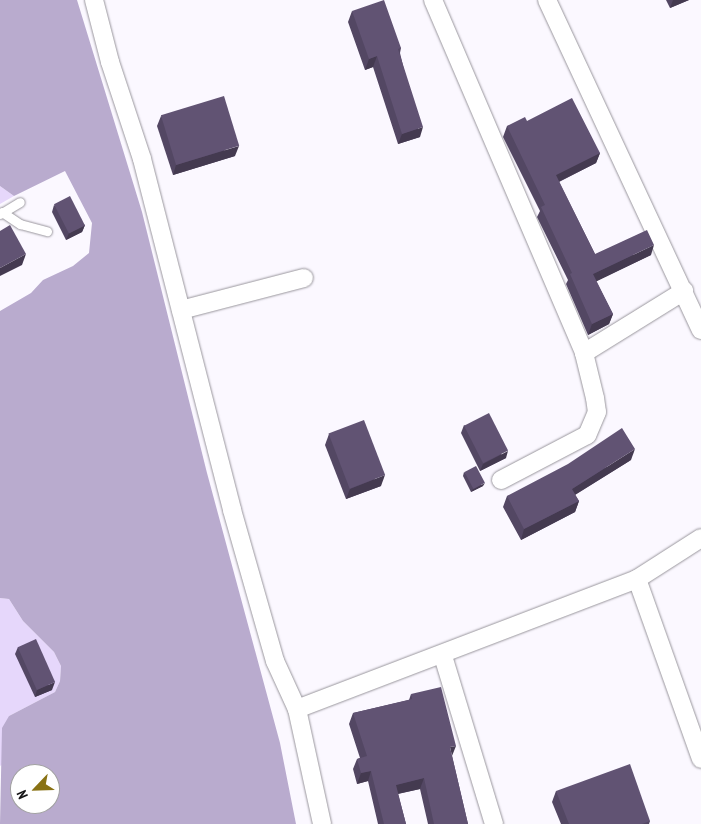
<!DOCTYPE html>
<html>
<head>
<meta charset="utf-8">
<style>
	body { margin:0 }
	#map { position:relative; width:701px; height:824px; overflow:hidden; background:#fbf8ff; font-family:"PT Sans Narrow",sans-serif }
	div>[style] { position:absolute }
	.green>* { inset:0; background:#e6d7fb }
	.forest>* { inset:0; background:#b9abce }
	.roads { filter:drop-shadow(0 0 1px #99969d) drop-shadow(0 0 1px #99969d) }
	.service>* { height:9px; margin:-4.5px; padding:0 4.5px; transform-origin:4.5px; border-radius:4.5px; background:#fff }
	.minor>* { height:18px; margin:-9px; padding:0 9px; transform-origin:9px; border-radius:9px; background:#fff }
	.wall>* { inset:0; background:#534763 }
	.shaded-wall>* { inset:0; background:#443a50 }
	.building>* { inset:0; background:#615373; transform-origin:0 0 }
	span { translate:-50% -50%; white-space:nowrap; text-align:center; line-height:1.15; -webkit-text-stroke:5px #fff; paint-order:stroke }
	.north { position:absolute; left:10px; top:764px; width:50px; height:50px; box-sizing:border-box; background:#fff; border:1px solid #a1a1a1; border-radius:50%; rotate:246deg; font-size:14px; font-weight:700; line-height:20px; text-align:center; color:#141315 }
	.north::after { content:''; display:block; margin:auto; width:18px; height:22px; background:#897214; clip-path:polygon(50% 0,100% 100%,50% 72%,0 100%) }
</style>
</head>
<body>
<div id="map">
	<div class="green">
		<i style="clip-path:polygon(0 186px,14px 196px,0 204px)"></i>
		<i style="clip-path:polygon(0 598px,9px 599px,23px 621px,54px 652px,61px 666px,60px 681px,55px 692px,9px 716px,3px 764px,0 766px)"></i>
	</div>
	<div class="forest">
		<i style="clip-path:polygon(evenodd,0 0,77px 0,142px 212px,207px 473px,280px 743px,296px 824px,0 824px,2px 728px,9px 716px,55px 692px,60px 681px,61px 666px,54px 652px,23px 621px,9px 599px,0 598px,0 311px,31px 293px,43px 280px,73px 266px,89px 253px,92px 223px,65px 171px,14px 196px,0 186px,0 0,20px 774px,50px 774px,50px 804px,20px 804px,20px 774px)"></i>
	</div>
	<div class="roads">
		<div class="service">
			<i style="left:2px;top:212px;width:22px;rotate:34deg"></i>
			<i style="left:20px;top:224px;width:28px;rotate:15deg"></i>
			<i style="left:0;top:214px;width:23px;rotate:-31deg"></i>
		</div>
		<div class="minor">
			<i style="left:94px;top:0;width:64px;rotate:75.5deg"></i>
			<i style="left:110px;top:62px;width:102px;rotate:71.7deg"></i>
			<i style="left:142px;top:159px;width:362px;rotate:75.6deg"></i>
			<i style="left:232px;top:510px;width:157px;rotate:74.1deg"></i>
			<i style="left:275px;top:661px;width:53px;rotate:65.4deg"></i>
			<i style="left:297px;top:709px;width:118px;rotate:77.7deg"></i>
			<i style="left:433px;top:0;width:384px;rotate:66.8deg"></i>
			<i style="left:584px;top:353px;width:46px;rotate:76.3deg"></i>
			<i style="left:595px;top:398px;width:14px;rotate:82deg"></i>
			<i style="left:597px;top:412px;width:25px;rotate:113deg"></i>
			<i style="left:587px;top:435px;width:97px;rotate:152.4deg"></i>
			<i style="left:547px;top:0;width:364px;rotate:65deg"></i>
			<i style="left:181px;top:310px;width:127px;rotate:-14.6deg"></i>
			<i style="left:584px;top:353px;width:118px;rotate:-31.8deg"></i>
			<i style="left:637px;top:579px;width:191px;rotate:70.4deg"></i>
			<i style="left:443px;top:656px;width:176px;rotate:73.1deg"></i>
			<i style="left:297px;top:709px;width:364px;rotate:-20.9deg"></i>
			<i style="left:637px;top:579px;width:76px;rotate:-32.6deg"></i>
		</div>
	</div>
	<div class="wall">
		<i style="clip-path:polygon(666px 0,689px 0,670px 8px)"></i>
		<i style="clip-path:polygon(352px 11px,401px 48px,400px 53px,420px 137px,398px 144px,373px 67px,365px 70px,348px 22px)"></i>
		<i style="clip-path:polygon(161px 116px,235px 156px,173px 175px,157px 126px)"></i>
		<i style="clip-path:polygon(527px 121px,600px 153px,596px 163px,559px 182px,595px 254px,651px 255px,596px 281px,613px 314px,609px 324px,588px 335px,566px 284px,568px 280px,537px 217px,540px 211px,503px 137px,507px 126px)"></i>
		<i style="clip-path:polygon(54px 205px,85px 225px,82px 232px,66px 240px,52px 212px)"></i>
		<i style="clip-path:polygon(464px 425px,506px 458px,480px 471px,461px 433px)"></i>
		<i style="clip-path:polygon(329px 434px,381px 486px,346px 499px,325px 445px)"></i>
		<i style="clip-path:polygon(631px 460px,575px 495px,579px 501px,575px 512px,521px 540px,503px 507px,507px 496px)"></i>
		<i style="clip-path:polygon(464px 472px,483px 486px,471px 492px,463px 476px)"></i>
		<i style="clip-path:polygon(18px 647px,52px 690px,35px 697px,15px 654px)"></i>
		<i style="clip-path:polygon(411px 694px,452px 756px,468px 824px,428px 824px,420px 789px,398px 794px,406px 824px,378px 824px,368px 781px,357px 784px,353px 769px,357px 759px,360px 758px,349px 724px,353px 713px,409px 700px)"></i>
		<i style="clip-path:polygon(556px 791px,650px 821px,649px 824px,561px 824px,552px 802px)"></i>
	</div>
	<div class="shaded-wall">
		<i style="clip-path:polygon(673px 0,689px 0,670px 8px)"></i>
		<i style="clip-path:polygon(377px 56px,373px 67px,365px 70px,369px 59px)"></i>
		<i style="clip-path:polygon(423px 127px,420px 137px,398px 144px,402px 134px)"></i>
		<i style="clip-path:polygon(239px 146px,235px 156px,173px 175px,176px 165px)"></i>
		<i style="clip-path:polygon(600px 153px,596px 163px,552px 185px,556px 175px)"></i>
		<i style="clip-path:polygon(85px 225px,82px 232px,66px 240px,69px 233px)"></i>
		<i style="clip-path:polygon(654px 245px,651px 255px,589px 285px,593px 274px)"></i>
		<i style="clip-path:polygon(26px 254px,22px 265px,0 276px,0 268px)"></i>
		<i style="clip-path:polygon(613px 314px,609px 324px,588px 335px,592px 324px)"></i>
		<i style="clip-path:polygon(635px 449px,631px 460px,568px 499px,572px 489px)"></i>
		<i style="clip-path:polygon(508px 451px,506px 458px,480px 471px,483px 464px)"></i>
		<i style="clip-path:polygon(385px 475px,381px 486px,346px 499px,350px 489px)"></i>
		<i style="clip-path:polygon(485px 483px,483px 486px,471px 492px,473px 489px)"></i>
		<i style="clip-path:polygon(579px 501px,575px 512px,521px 540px,524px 529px)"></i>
		<i style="clip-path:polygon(55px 682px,52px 690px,35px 697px,37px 690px)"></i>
		<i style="clip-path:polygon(456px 746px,452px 756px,450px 747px)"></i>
		<i style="clip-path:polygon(371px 771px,368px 781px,357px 784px,361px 773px)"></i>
		<i style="clip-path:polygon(424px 778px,420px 789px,392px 795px,396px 785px)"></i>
	</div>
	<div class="building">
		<i style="clip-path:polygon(384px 0,401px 48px,398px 49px,423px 127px,402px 134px,377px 56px,369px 59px,352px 11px)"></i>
		<i style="left:224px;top:96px;width:52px;height:66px;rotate:73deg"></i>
		<i style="clip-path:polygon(572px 98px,600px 153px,556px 175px,595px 254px,647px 230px,654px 245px,593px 274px,613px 314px,592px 324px,570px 274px,572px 273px,541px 207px,545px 205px,507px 126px,525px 117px,527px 121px)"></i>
		<i style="left:70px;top:196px;width:33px;height:18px;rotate:63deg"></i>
		<i style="clip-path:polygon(10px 225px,26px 254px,0 268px,0 231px)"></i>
		<i style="left:489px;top:413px;width:42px;height:28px;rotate:63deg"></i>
		<i style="left:364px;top:420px;width:59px;height:38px;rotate:69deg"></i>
		<i style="clip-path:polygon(622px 428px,635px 449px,572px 489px,579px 501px,524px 529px,507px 496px,568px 464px)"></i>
		<i style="left:476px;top:466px;width:19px;height:13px;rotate:62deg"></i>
		<i style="left:36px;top:639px;width:47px;height:20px;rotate:66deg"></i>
		<i style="clip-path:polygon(441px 687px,456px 746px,450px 747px,468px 824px,434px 824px,424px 778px,396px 785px,406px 824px,384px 824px,371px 771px,361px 773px,357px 759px,367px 756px,353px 713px,412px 699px,411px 694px)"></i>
		<i style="clip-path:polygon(630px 764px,650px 821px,642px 824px,569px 824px,556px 791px)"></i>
	</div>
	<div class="north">N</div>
</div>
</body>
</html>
